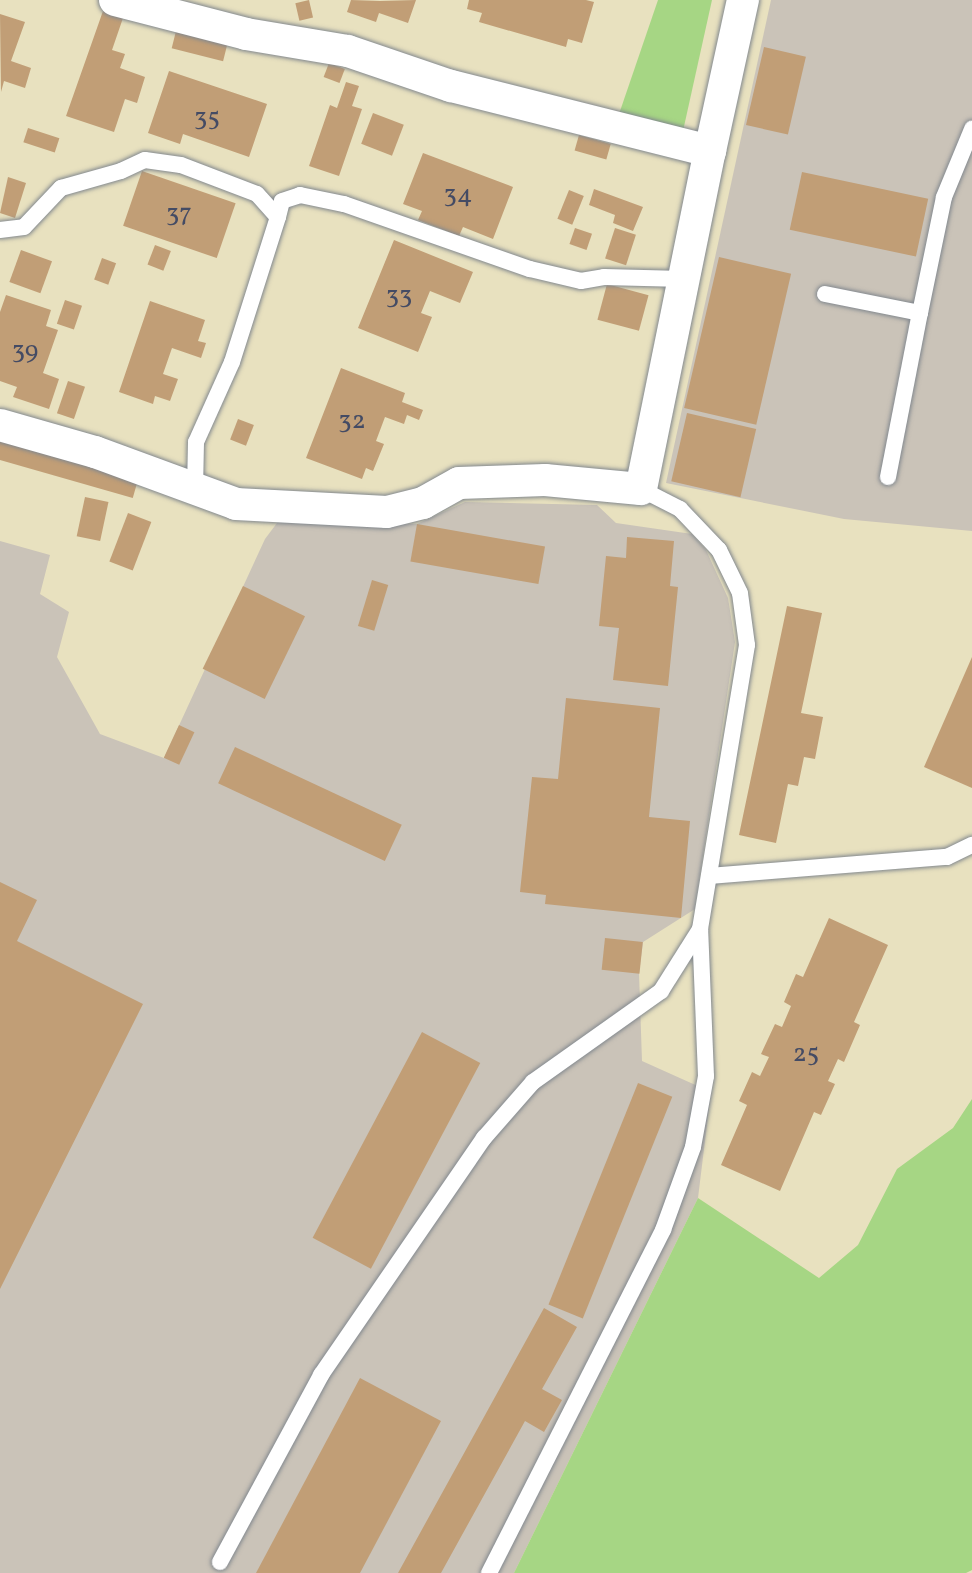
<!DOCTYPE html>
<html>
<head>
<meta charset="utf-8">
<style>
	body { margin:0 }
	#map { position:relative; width:972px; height:1573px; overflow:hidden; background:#e8e1bf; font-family:Vollkorn,serif }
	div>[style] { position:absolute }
	.industrial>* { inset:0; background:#cac3b8 }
	.green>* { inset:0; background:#a6d684 }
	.building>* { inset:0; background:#c19e76; transform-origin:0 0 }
	.roads { filter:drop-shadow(0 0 2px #82888e) drop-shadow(0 0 2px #82888e) }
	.lane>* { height:16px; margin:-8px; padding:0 8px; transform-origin:8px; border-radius:8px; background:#fff }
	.street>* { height:32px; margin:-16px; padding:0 16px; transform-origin:16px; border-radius:16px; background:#fff }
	span { translate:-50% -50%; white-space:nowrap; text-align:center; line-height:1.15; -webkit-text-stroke:6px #fdfcf7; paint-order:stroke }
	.number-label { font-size:26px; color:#444b64 }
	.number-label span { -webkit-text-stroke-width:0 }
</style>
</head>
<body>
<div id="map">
	<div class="industrial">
		<i style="clip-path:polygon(771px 0,972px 0,972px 531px,844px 519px,666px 483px)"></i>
		<i style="clip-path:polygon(465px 502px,597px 505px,616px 523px,692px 534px,706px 550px,728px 598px,735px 642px,695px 909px,643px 942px,639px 973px,642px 1061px,711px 1092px,698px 1198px,514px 1573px,0 1573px,0 541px,50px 555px,40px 594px,69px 612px,57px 657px,100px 734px,164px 758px,265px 539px,280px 519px,417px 524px)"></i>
	</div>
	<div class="green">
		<i style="clip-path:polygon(658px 0,712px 0,683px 131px,618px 117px)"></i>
		<i style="clip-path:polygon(972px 1099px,972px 1570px,966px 1573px,514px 1573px,698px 1198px,819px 1278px,858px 1245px,897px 1169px,953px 1128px)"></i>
	</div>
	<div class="building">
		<i style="left:309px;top:0;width:18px;height:14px;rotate:77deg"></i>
		<i style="clip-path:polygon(351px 0,380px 1px,416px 0,408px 23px,379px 13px,376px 22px,347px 12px)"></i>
		<i style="clip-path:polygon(469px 0,586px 0,594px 2px,582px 43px,568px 39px,566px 47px,479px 22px,482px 13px,467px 9px)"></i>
		<i style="clip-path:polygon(103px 11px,123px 18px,112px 50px,125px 54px,120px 68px,145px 77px,137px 103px,125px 99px,114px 132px,66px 116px)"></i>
		<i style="clip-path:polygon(0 14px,25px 22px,11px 61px,31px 68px,25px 88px,4px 81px,1px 92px)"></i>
		<i style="left:177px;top:27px;width:53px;height:22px;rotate:14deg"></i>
		<i style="left:764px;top:47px;width:43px;height:80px;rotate:13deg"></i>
		<i style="left:329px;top:63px;width:17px;height:15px;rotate:21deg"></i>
		<i style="clip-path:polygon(169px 71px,267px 104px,249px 157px,183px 134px,180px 144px,148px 133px)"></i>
		<i style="clip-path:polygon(346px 82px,359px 86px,352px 106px,362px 109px,339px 176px,309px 166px,330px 105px,337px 108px)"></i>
		<i style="left:373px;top:113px;width:33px;height:33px;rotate:21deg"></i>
		<i style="left:28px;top:128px;width:33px;height:15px;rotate:18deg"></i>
		<i style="left:579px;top:135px;width:33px;height:16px;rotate:16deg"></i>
		<i style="clip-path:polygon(423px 153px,513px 187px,493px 239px,463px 227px,459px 236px,418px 220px,422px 211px,403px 204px)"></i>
		<i style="left:142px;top:171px;width:99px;height:58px;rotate:19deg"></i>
		<i style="left:802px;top:172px;width:129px;height:59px;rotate:12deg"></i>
		<i style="clip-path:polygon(8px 177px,26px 183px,15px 218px,0 213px)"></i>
		<i style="clip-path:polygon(594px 189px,643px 207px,633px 231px,613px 223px,615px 215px,589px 205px)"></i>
		<i style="left:569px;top:190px;width:16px;height:31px;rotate:22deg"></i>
		<i style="left:575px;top:228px;width:18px;height:17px;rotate:19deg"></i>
		<i style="left:615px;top:228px;width:22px;height:32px;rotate:18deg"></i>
		<i style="clip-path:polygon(394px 240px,473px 272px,460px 303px,430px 291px,421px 313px,432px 317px,418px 352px,358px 328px)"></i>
		<i style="left:155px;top:245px;width:17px;height:21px;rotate:21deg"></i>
		<i style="left:21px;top:250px;width:33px;height:34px;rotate:20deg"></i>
		<i style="left:719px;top:257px;width:74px;height:155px;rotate:13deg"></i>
		<i style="left:102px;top:258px;width:15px;height:23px;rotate:20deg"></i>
		<i style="left:607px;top:284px;width:43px;height:37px;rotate:15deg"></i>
		<i style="clip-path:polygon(6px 295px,51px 310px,46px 326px,58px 330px,43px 373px,59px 379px,49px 409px,13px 397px,17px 387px,0 381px,0 312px)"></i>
		<i style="left:65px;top:300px;width:18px;height:25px;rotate:19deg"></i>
		<i style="clip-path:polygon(150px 301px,205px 320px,198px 341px,206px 343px,201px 358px,172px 348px,163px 374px,178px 379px,170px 401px,155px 396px,153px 404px,119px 392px)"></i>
		<i style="clip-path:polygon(341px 368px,405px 393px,402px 402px,423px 410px,419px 420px,407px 415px,404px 424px,385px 417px,376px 441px,384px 444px,373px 471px,366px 468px,362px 479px,306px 458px)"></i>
		<i style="left:68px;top:381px;width:18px;height:34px;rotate:19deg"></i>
		<i style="left:687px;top:413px;width:71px;height:70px;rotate:13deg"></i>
		<i style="left:238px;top:419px;width:17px;height:22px;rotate:21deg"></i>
		<i style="left:0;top:435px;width:145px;height:24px;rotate:16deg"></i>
		<i style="left:85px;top:497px;width:24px;height:40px;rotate:12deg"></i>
		<i style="left:128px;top:513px;width:25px;height:52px;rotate:21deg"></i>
		<i style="left:417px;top:524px;width:130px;height:38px;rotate:10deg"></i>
		<i style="clip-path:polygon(627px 537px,674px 541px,670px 586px,678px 587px,668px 686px,613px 680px,619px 628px,599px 626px,606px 556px,626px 558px)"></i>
		<i style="left:372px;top:580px;width:17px;height:48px;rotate:17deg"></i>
		<i style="left:243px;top:586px;width:69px;height:92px;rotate:26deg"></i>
		<i style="clip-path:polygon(787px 606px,822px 613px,801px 713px,823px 717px,815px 759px,804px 757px,798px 786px,788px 784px,776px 843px,739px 835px)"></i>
		<i style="clip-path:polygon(972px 657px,972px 788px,924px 767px)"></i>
		<i style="clip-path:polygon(566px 698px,660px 708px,649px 817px,690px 821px,681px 918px,545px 904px,546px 895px,520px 892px,532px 777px,558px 779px)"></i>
		<i style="left:179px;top:725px;width:17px;height:36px;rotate:25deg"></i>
		<i style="left:235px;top:747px;width:184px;height:40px;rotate:25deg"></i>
		<i style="clip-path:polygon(0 882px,37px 900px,17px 941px,143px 1004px,0 1289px)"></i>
		<i style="clip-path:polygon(829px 918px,888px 945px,854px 1022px,860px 1025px,844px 1062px,838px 1059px,828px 1081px,835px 1084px,821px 1115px,814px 1112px,780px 1191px,721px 1165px,747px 1105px,739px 1101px,752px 1072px,760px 1076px,769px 1057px,761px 1054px,775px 1024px,782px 1027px,791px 1006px,784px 1002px,796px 974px,803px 977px)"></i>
		<i style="left:605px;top:938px;width:38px;height:32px;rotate:6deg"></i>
		<i style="left:422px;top:1032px;width:66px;height:233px;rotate:28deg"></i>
		<i style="left:638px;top:1083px;width:37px;height:239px;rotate:22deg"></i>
		<i style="clip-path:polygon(544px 1308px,577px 1327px,542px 1389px,562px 1400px,544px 1432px,525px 1421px,441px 1573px,398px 1573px)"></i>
		<i style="clip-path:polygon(360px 1378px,441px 1421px,360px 1573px,256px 1573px)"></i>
	</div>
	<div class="roads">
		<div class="lane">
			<i style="left:278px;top:217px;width:16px;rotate:-76deg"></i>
			<i style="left:282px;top:201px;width:19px;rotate:-18deg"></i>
			<i style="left:300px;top:195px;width:45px;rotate:11.6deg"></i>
			<i style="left:344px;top:204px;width:197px;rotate:19.3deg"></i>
			<i style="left:530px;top:269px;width:52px;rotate:13.2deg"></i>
			<i style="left:581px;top:281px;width:23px;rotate:-10deg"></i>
			<i style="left:604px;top:277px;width:80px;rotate:1.4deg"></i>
			<i style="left:0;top:230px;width:24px;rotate:-7deg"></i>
			<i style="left:24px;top:227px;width:54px;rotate:-46.5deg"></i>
			<i style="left:61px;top:188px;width:62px;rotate:-15.8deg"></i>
			<i style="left:121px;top:171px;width:26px;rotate:-25deg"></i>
			<i style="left:145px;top:160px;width:36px;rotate:8deg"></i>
			<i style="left:181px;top:165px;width:81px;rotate:20.9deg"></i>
			<i style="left:257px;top:194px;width:31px;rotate:48deg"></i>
			<i style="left:278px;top:217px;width:152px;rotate:107.6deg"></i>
			<i style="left:232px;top:362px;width:88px;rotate:114.2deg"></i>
			<i style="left:196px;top:442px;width:47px;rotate:91.2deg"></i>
			<i style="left:825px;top:294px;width:97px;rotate:11.3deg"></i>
			<i style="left:920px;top:313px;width:118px;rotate:-78.3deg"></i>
			<i style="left:944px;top:197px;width:74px;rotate:-67.6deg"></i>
			<i style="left:888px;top:477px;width:167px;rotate:-79deg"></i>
			<i style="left:709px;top:876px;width:239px;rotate:-4.6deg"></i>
			<i style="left:947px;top:857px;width:28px;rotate:-26deg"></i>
			<i style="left:220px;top:1562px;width:213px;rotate:-61.6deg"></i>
			<i style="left:321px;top:1375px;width:288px;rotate:-55.5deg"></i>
			<i style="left:484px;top:1138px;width:74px;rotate:-48.8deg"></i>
			<i style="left:533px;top:1082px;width:157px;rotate:-35.4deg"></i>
			<i style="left:661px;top:991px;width:73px;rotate:-57.8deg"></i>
			<i style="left:700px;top:929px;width:288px;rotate:-80.6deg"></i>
			<i style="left:747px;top:645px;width:52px;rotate:-97.7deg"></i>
			<i style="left:740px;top:593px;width:48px;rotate:-116deg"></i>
			<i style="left:719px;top:550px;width:57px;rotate:-133.6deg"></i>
			<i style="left:680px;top:509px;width:44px;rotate:-152.9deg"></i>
			<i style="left:489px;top:1573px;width:385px;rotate:-63.1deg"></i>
			<i style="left:663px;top:1230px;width:88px;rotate:-70.1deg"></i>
			<i style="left:693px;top:1147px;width:72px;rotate:-79.6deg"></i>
			<i style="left:706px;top:1076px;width:147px;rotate:-92.3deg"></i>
		</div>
		<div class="street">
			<i style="left:115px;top:0;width:135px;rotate:14.5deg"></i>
			<i style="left:246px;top:34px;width:103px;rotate:9.5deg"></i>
			<i style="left:348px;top:51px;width:109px;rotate:18.8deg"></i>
			<i style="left:451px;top:86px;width:267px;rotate:14.1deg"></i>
			<i style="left:710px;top:151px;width:155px;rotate:-77.7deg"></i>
			<i style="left:0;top:425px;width:99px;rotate:15.9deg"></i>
			<i style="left:95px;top:452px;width:150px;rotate:20.2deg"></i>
			<i style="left:236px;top:504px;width:151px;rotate:3deg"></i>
			<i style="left:387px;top:512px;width:37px;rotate:-14deg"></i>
			<i style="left:423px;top:503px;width:41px;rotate:-29.1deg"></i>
			<i style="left:459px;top:483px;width:86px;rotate:-2deg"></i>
			<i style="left:545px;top:480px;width:96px;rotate:5.4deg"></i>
			<i style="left:641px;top:489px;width:345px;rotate:-78.5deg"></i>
		</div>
	</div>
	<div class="number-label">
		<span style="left:207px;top:119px">35</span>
		<span style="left:458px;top:196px">34</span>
		<span style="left:179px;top:215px">37</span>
		<span style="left:399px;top:297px">33</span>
		<span style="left:25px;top:352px">39</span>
		<span style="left:352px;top:422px">32</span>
		<span style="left:806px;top:1055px">25</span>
	</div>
</div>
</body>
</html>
